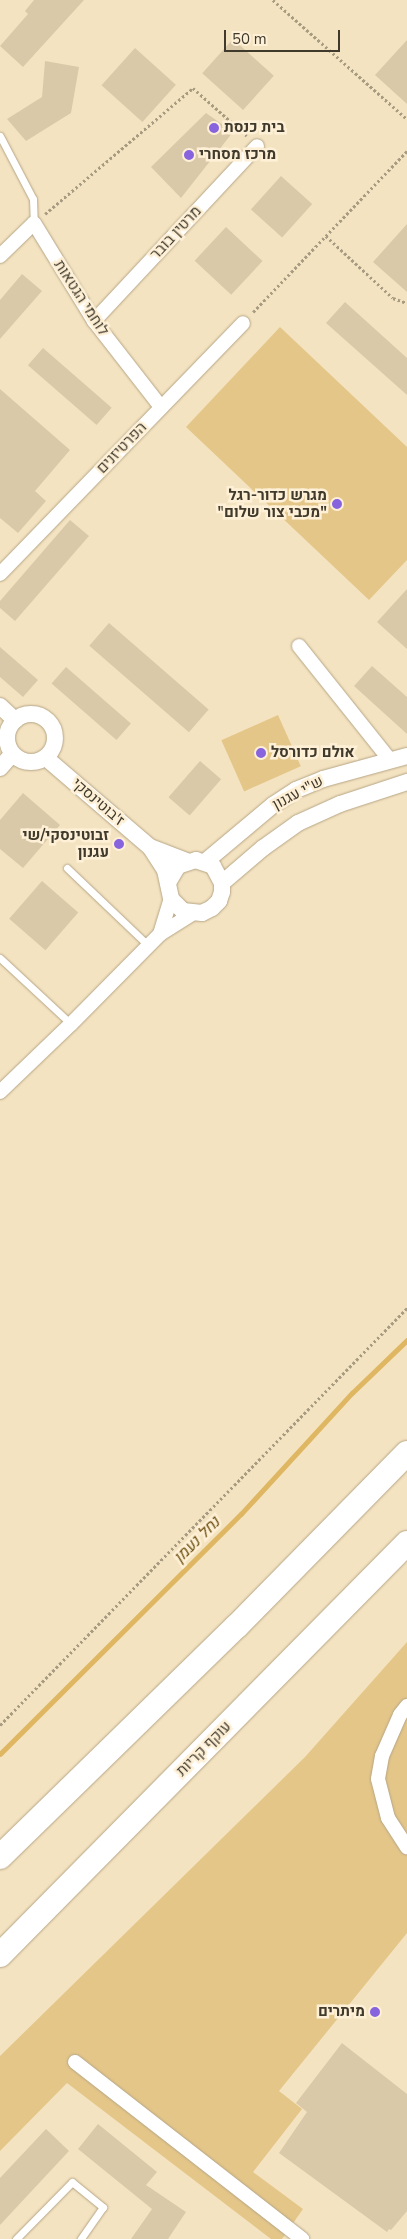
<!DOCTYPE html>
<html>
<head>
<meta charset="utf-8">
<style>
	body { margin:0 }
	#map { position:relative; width:407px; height:2239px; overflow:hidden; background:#f4e3c1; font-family:"Nunito Sans",Heebo,sans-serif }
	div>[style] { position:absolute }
	.green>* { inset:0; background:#e4c689; transform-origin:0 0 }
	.stream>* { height:4.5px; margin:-2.25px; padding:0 2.25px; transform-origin:2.25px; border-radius:2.25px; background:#dfb763 }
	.building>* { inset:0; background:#dac9a8; transform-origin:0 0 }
	.path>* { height:2.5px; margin-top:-1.25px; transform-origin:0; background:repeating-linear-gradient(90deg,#a79b82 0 2.5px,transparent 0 5px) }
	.roads { filter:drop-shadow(0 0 1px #b6a686) drop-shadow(0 0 1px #b6a686) }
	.service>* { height:7px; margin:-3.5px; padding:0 3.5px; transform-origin:3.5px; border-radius:3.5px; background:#fff }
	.minor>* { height:14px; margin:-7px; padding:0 7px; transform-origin:7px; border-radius:7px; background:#fff }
	.tertiary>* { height:16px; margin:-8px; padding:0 8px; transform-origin:8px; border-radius:8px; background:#fff }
	.tertiary>.ring { margin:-8px; padding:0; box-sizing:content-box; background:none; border:16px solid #fff; border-radius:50% }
	.motorway>* { height:24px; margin:-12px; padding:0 12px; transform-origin:12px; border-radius:12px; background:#fff }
	.dots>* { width:14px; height:14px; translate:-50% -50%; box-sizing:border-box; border:2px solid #fef0d6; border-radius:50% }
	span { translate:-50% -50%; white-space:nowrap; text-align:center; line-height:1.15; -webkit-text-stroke:5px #fef0d6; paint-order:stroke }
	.poi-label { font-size:15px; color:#403a2c; font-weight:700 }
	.left { translate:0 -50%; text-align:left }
	.right { translate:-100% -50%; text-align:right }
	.street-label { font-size:15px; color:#403a2c }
	.water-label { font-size:16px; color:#6d5110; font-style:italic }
	.scale { position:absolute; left:224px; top:30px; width:116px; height:22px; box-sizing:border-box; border:2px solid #403a2c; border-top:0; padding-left:6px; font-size:15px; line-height:18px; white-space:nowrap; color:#403a2c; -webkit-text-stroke:4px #fef0d6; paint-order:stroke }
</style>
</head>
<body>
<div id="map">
	<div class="green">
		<i style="clip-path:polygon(280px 327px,407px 447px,407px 560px,369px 600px,186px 427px)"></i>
		<i style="left:278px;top:715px;width:56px;height:62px;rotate:66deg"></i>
		<i style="clip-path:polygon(407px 1642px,407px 1933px,279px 2091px,302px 2109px,253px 2172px,303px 2209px,282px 2239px,271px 2239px,67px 2083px,0 2151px,0 2056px,305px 1757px)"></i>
	</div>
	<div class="stream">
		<i style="left:0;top:1754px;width:340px;rotate:-44.9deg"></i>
		<i style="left:241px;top:1514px;width:164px;rotate:-47.5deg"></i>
		<i style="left:352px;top:1393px;width:76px;rotate:-43.9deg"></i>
	</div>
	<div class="building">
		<i style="clip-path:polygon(34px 0,84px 0,23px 67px,0 46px,28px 14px,25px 11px)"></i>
		<i style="left:233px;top:39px;width:55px;height:46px;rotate:42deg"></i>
		<i style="clip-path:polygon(407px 40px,407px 104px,375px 75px)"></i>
		<i style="left:135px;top:48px;width:55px;height:50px;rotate:42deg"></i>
		<i style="clip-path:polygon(45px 61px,79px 67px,71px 113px,26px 141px,7px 119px,42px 97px)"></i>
		<i style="clip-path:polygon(206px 113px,233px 132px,181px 198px,151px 167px)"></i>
		<i style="left:281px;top:176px;width:42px;height:45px;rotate:42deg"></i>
		<i style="clip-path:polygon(407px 224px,407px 292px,373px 262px)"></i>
		<i style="left:226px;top:227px;width:50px;height:46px;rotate:43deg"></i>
		<i style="clip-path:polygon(22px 274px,42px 291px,0 339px,0 300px)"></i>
		<i style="clip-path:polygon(345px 302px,407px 358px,407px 395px,326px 323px)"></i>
		<i style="left:43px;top:348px;width:91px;height:23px;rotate:41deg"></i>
		<i style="clip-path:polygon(0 389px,70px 450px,35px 491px,46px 501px,18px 533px,0 518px)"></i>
		<i style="clip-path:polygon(70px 520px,89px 536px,15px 621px,0 608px,0 601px)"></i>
		<i style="clip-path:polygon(407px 589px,407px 649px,377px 622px)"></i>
		<i style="left:109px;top:623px;width:132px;height:30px;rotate:41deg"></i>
		<i style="clip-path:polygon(0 647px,38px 680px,23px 697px,0 677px)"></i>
		<i style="clip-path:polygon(372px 666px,407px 697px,407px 734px,354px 686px)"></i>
		<i style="left:66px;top:667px;width:86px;height:22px;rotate:41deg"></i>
		<i style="left:200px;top:761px;width:28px;height:48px;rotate:41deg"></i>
		<i style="clip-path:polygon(23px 793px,60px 825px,23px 868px,0 849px,0 820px)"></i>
		<i style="left:42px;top:881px;width:48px;height:50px;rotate:41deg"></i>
		<i style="clip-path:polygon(342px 2043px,407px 2094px,407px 2211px,391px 2230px,389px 2229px,387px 2232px,279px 2153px,307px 2112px,296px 2103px)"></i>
		<i style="clip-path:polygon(98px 2124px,157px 2172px,146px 2185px,186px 2212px,168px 2239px,131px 2239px,152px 2209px,78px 2149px)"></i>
		<i style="clip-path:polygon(46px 2129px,69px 2151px,0 2225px,0 2178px)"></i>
	</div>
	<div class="path">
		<i style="left:273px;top:0;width:179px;rotate:41.6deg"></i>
		<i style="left:45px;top:214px;width:194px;rotate:-40.4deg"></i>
		<i style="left:193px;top:88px;width:72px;rotate:41.6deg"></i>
		<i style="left:326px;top:236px;width:91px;rotate:42.8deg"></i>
		<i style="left:393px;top:298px;width:15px;rotate:20deg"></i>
		<i style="left:253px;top:312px;width:223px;rotate:-46.3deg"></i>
		<i style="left:0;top:1725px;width:583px;rotate:-45.7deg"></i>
	</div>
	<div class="roads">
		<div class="service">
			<i style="left:0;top:136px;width:71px;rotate:62.4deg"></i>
			<i style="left:33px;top:199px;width:24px;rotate:88deg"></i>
			<i style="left:67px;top:868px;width:113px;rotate:43.6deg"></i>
			<i style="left:0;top:958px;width:97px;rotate:42.9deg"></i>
			<i style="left:16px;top:2239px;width:80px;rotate:-45.5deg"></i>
			<i style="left:72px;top:2182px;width:40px;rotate:39deg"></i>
			<i style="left:103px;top:2207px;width:39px;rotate:125deg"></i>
		</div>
		<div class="minor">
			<i style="left:0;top:256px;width:47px;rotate:-44.1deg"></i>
			<i style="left:34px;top:223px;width:115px;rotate:58.5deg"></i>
			<i style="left:94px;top:321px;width:109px;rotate:52.1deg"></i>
			<i style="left:94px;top:321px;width:239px;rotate:-47deg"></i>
			<i style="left:0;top:574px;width:349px;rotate:-45.9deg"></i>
			<i style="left:299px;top:646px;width:146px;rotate:51.4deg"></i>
			<i style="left:160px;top:934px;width:37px;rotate:-73deg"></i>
			<i style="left:0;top:1092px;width:98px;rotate:-43.8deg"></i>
			<i style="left:71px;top:1024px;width:127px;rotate:-45.3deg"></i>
			<i style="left:160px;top:934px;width:38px;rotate:-32deg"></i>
			<i style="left:407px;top:1706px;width:11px;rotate:128deg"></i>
			<i style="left:400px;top:1715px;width:45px;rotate:113.7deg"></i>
			<i style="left:382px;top:1756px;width:23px;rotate:100deg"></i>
			<i style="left:378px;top:1779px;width:40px;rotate:75.6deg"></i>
			<i style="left:388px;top:1818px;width:35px;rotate:57deg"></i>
			<i style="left:75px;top:2062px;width:288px;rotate:37.9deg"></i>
		</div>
		<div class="tertiary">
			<i style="left:0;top:706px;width:21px;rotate:43deg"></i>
			<i class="ring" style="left:7px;top:714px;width:32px;height:32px"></i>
			<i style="left:46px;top:758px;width:137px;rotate:40.6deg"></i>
			<i style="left:150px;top:847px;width:39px;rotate:21deg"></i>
			<i style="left:0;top:768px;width:18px;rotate:-49deg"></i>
			<i style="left:150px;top:847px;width:27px;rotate:57deg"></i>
			<i style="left:165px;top:870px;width:30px;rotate:78deg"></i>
			<i style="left:171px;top:899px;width:17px;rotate:45deg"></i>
			<i style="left:183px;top:911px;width:19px;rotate:6deg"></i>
			<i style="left:202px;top:913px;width:11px;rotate:-27deg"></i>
			<i style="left:212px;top:908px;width:10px;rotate:-45deg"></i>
			<i style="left:219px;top:901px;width:9px;rotate:-72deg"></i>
			<i style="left:222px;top:892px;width:9px;rotate:-90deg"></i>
			<i style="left:222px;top:883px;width:19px;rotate:-118deg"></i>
			<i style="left:213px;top:866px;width:18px;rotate:-161deg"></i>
			<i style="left:196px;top:860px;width:19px;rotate:162deg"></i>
			<i style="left:178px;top:866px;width:17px;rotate:121deg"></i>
			<i style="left:205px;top:862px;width:89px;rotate:-40deg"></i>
			<i style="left:273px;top:805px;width:27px;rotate:-33deg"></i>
			<i style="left:296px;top:790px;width:29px;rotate:-22deg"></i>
			<i style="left:323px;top:779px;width:87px;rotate:-15.3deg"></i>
			<i style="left:222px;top:883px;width:54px;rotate:-40.5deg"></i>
			<i style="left:263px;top:848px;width:43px;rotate:-35.5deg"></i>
			<i style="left:298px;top:823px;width:46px;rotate:-24.3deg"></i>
			<i style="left:340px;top:804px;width:71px;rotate:-18.2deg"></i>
		</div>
		<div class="motorway">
			<i style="left:0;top:1857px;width:330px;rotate:-44.3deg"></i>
			<i style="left:236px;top:1627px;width:244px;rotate:-45.5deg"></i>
			<i style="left:0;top:1955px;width:579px;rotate:-45.35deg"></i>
		</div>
	</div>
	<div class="dots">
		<i style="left:214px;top:128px;background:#8863de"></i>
		<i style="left:189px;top:155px;background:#8863de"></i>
		<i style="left:337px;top:504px;background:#8863de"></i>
		<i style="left:261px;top:753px;background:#8863de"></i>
		<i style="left:119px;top:844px;background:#8863de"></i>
		<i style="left:375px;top:2012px;background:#8863de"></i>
	</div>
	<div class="poi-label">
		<span class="left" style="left:224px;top:128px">בית כנסת</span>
		<span class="left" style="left:199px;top:155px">מרכז מסחרי</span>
		<span class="right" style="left:327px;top:504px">מגרש כדור-רגל<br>"מכבי צור שלום"</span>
		<span class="left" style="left:271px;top:753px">אולם כדורסל</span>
		<span class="right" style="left:109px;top:844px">זבוטינסקי/שי<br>עגנון</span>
		<span class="right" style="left:365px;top:2012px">מיתרים</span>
	</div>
	<div class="street-label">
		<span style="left:176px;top:233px;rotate:-47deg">מרטין בובר</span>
		<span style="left:81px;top:298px;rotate:57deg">לוחמי הגטאות</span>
		<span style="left:122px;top:448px;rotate:-46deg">הפרטיזנים</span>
		<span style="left:298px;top:793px;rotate:-28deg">ש"י עגנון</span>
		<span style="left:98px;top:802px;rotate:41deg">ז'בוטינסקי</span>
		<span style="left:204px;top:1749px;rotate:-45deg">עוקף קריות</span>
	</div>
	<div class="water-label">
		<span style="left:197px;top:1540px;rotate:-45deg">נחל נעמן</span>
	</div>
	<div class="scale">50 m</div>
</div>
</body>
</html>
